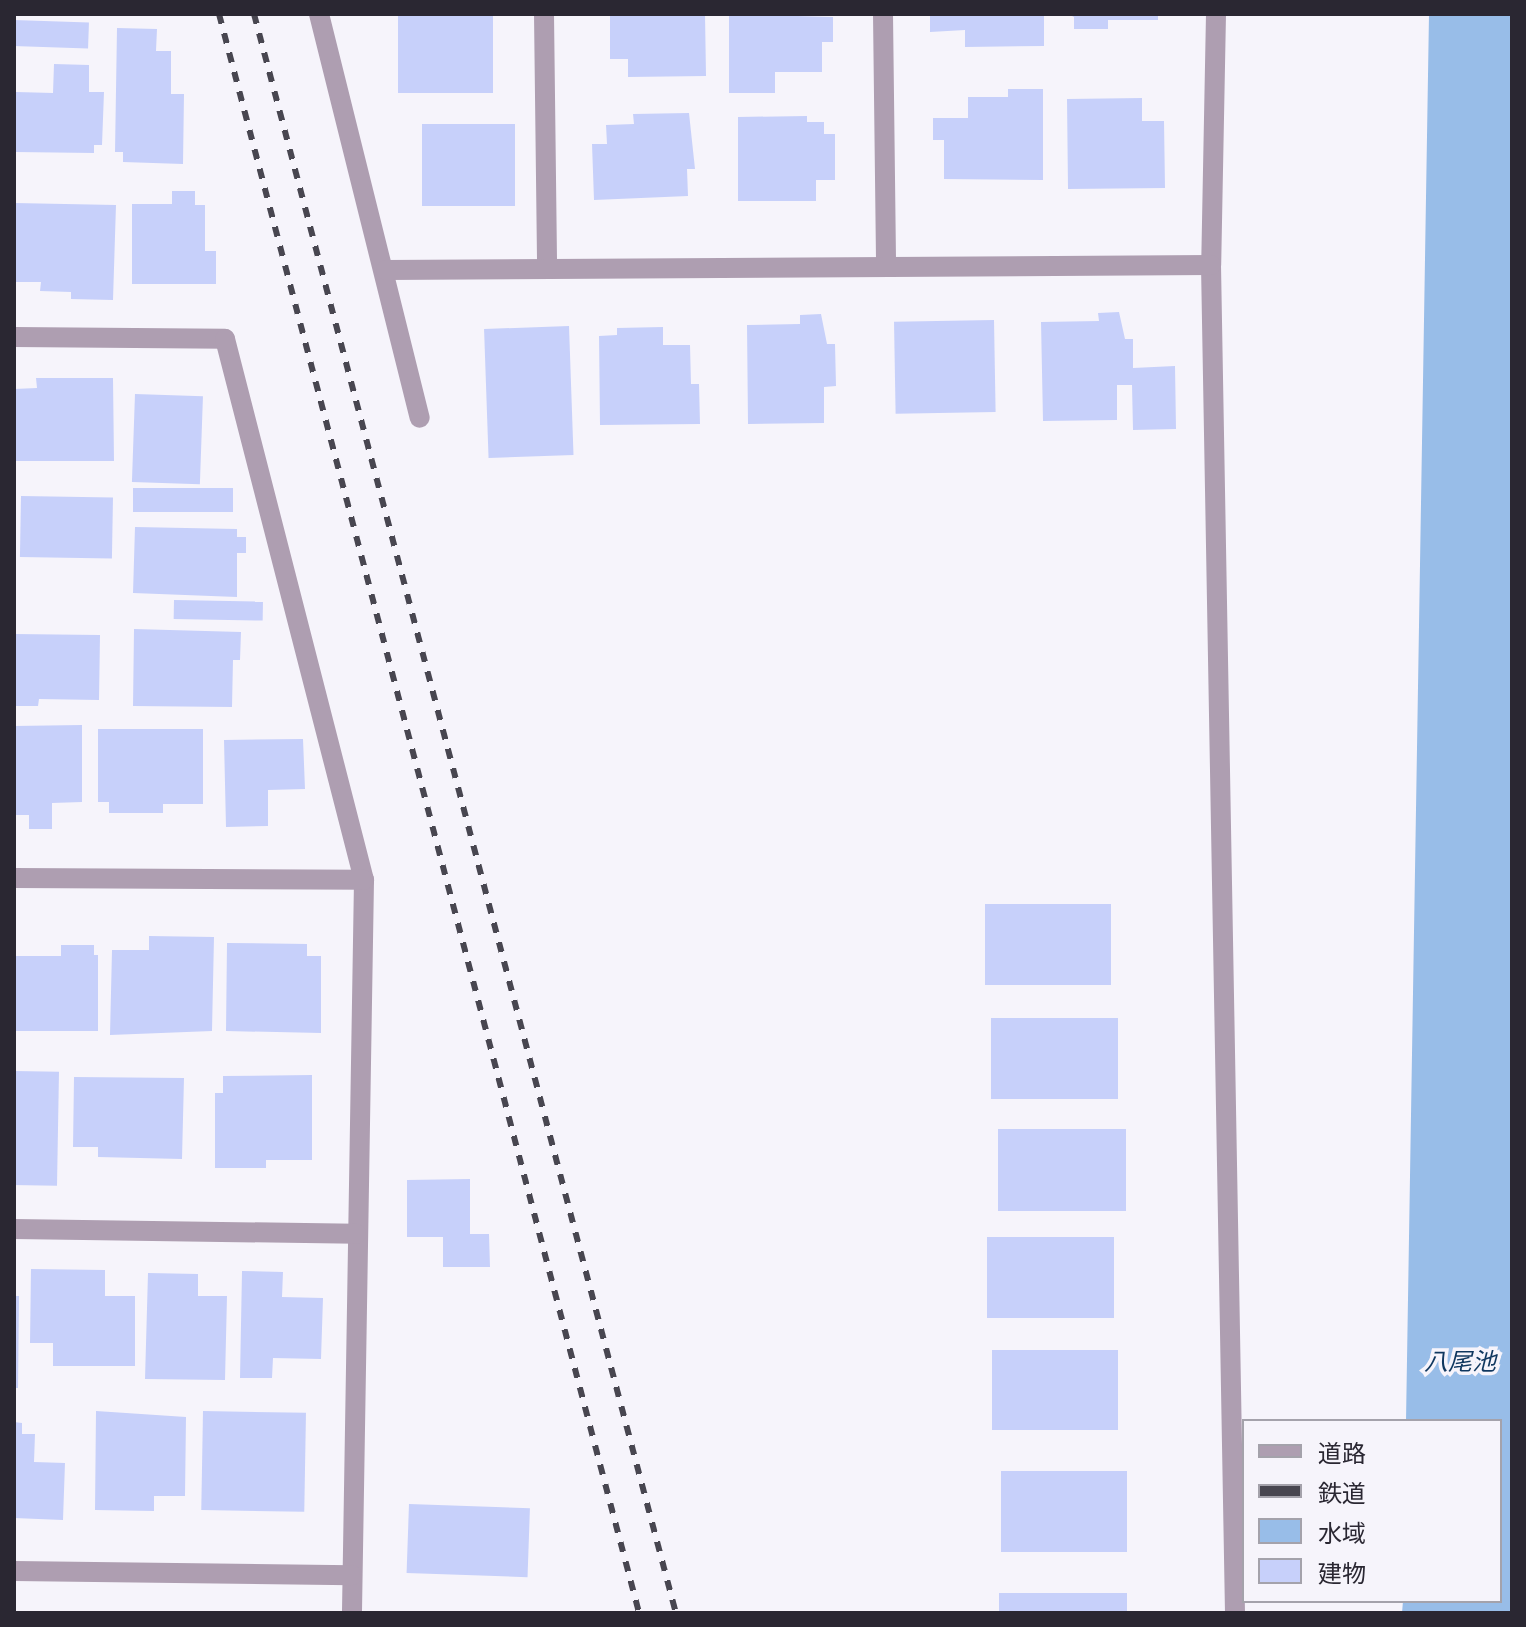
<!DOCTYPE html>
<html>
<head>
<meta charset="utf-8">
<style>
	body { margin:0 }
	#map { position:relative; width:1526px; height:1627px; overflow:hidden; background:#f6f4fb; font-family:"Asap Condensed","Noto Sans JP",sans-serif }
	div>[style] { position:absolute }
	.water>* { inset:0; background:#98bde8 }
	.building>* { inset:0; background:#c7d0fa; transform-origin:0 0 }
	.minor>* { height:20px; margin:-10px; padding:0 10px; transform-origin:10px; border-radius:10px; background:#ae9eb1 }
	.rail>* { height:6px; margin-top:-3px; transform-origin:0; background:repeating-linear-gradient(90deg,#484650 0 10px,transparent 0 20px) }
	span { translate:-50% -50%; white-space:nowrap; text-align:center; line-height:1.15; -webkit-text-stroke:7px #f6f4fb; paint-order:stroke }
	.water-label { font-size:24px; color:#0f375f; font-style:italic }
	.frame { position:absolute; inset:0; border:16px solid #2a2732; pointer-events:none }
	.legend { position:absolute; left:1242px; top:1419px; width:260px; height:184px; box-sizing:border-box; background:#f6f4fb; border:2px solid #a4a2ab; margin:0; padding:10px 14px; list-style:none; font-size:24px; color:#2a2732 }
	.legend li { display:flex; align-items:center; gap:16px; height:40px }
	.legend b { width:40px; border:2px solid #a4a2ab }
</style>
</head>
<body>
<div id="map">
	<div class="water">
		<i style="clip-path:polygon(1429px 14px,1512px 14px,1512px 1613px,1402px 1613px,1403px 1601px,1500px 1601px,1500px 1421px,1406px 1421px)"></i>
	</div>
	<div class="building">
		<i style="left:398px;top:14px;width:95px;height:79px"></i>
		<i style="clip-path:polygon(610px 14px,705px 14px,706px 76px,628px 77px,628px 59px,610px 59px)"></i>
		<i style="clip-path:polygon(729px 14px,833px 17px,833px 42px,822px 42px,822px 72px,775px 72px,775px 93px,729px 93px)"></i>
		<i style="clip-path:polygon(930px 14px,1044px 14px,1044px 46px,965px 47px,965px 30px,930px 32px)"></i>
		<i style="clip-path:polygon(1068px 14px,1158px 14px,1158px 20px,1108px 20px,1108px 29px,1074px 29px,1074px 17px)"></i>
		<i style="left:14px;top:20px;width:75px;height:26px;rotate:2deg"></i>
		<i style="clip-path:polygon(117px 28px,157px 29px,156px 51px,171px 51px,171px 94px,184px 94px,183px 164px,123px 162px,123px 152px,115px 152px)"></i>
		<i style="clip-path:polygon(54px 64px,89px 65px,89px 92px,104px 92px,102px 145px,94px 145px,94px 153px,15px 152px,16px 92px,53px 93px)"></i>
		<i style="clip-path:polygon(1008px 89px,1043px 89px,1043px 180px,944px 179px,944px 140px,933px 140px,933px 118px,968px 118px,968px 97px,1008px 97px)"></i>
		<i style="clip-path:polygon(1142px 98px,1142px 121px,1164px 121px,1165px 188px,1068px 189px,1067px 99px)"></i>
		<i style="clip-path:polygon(689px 113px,695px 169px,687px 169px,688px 196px,594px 200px,592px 144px,607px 144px,606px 125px,634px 124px,633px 114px)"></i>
		<i style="clip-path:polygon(807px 116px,807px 122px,824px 122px,824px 134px,835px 134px,835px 180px,816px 180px,816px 201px,738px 201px,738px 117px)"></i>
		<i style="left:422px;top:124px;width:93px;height:82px"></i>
		<i style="clip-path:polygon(172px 191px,195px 191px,195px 205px,205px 205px,205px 251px,216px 251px,216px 284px,132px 284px,132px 204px,172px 204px)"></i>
		<i style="clip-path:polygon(14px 203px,116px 205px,113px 300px,71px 299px,71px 292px,40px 291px,41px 282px,14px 282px)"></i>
		<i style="clip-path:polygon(1119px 312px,1125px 339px,1133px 339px,1133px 368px,1175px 366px,1176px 429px,1133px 430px,1132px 385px,1117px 385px,1117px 420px,1043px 421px,1041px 322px,1099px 321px,1098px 313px)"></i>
		<i style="clip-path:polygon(821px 314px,827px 344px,835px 344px,836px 386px,824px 387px,824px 423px,748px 424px,747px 325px,800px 324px,800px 315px)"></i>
		<i style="left:994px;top:320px;width:92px;height:100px;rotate:89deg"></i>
		<i style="left:569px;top:326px;width:129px;height:85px;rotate:88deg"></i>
		<i style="clip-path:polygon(663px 327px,663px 345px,690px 345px,691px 384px,699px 384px,700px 424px,600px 425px,599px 336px,617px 335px,617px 328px)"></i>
		<i style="clip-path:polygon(36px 378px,113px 378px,114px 461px,14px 461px,14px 389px,37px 388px)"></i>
		<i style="left:135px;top:394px;width:68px;height:88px;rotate:2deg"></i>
		<i style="left:133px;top:488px;width:100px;height:24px"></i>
		<i style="left:21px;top:496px;width:92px;height:61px;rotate:1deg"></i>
		<i style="clip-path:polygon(135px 527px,237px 529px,237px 537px,246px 537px,246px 553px,237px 553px,237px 597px,133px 593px)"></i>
		<i style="left:174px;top:600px;width:89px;height:19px;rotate:1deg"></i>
		<i style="clip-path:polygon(134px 629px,241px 632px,240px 660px,233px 660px,232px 707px,133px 706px)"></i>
		<i style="clip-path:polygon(14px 634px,100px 635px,99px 700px,39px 699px,38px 706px,14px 706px)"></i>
		<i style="clip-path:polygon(82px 725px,82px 802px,52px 803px,52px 829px,29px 829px,29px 815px,14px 815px,14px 726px)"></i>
		<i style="clip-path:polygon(98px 729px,203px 729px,203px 804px,163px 804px,163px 813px,109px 813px,109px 802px,98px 802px)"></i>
		<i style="clip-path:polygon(303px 739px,305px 789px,268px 790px,268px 826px,226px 827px,224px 740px)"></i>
		<i style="left:985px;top:904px;width:126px;height:81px"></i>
		<i style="clip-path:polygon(149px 936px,214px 937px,212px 1031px,110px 1035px,112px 950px,149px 950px)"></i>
		<i style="clip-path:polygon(227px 943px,307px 944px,307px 956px,321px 956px,321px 1033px,226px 1031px)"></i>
		<i style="clip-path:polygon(61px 945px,94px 945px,94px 955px,98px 955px,98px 1031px,14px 1031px,14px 956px,61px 956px)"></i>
		<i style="left:991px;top:1018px;width:127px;height:81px"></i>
		<i style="left:14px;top:1071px;width:45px;height:114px;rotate:1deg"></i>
		<i style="clip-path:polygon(312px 1075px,312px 1160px,266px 1160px,266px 1168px,215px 1168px,215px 1093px,223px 1093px,223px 1076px)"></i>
		<i style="clip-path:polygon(74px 1077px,184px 1078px,182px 1159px,98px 1157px,98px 1147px,73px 1147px)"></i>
		<i style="left:998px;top:1129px;width:128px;height:82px"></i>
		<i style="clip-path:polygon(470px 1179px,470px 1234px,489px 1234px,490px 1267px,443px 1267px,443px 1237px,407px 1237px,407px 1180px)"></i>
		<i style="left:987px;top:1237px;width:127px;height:81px"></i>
		<i style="clip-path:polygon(31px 1269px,105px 1270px,105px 1296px,135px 1296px,135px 1366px,53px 1366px,53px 1343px,30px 1343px)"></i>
		<i style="clip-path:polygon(242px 1271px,283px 1272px,282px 1297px,323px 1298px,321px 1359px,273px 1358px,272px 1378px,240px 1378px)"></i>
		<i style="clip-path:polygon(148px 1273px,198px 1274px,198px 1296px,227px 1296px,225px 1380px,145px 1379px)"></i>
		<i style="clip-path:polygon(14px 1296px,19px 1296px,18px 1388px,14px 1388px)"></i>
		<i style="left:992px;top:1350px;width:126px;height:80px"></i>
		<i style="clip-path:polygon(96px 1411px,186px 1417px,185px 1496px,154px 1496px,154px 1511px,95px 1510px)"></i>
		<i style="left:203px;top:1411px;width:103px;height:99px;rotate:1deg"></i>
		<i style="clip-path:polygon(14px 1422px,22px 1423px,22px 1434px,35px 1434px,34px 1462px,65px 1463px,63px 1520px,14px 1518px)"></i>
		<i style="left:1001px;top:1471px;width:126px;height:81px"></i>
		<i style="left:409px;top:1504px;width:121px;height:69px;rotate:2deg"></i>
		<i style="left:999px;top:1593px;width:128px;height:20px"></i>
	</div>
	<div class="minor">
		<i style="left:319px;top:14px;width:416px;rotate:76deg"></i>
		<i style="left:544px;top:14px;width:255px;rotate:89.3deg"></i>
		<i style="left:883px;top:14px;width:253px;rotate:89.3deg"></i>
		<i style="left:1216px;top:14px;width:251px;rotate:91.1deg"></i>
		<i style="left:1211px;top:265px;width:1348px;rotate:88.98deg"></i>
		<i style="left:386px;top:270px;width:825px;rotate:-0.35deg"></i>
		<i style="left:14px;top:337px;width:211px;rotate:0.5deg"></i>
		<i style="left:225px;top:339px;width:559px;rotate:75.59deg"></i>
		<i style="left:364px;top:880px;width:733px;rotate:90.94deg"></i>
		<i style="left:14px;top:878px;width:350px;rotate:0.3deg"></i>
		<i style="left:14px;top:1229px;width:342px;rotate:0.8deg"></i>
		<i style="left:14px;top:1571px;width:338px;rotate:0.7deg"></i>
	</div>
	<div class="rail">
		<i style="left:219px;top:14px;width:1653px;rotate:75.28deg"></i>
		<i style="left:254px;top:14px;width:1654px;rotate:75.22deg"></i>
	</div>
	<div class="water-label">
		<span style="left:1460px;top:1362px">八尾池</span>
	</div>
	<div class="frame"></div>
	<ul class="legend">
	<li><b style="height:10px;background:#ae9eb1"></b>道路</li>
	<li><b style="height:10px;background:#484650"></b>鉄道</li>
	<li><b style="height:22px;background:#98bde8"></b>水域</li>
	<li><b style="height:22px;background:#c7d0fa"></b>建物</li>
	</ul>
</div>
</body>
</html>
